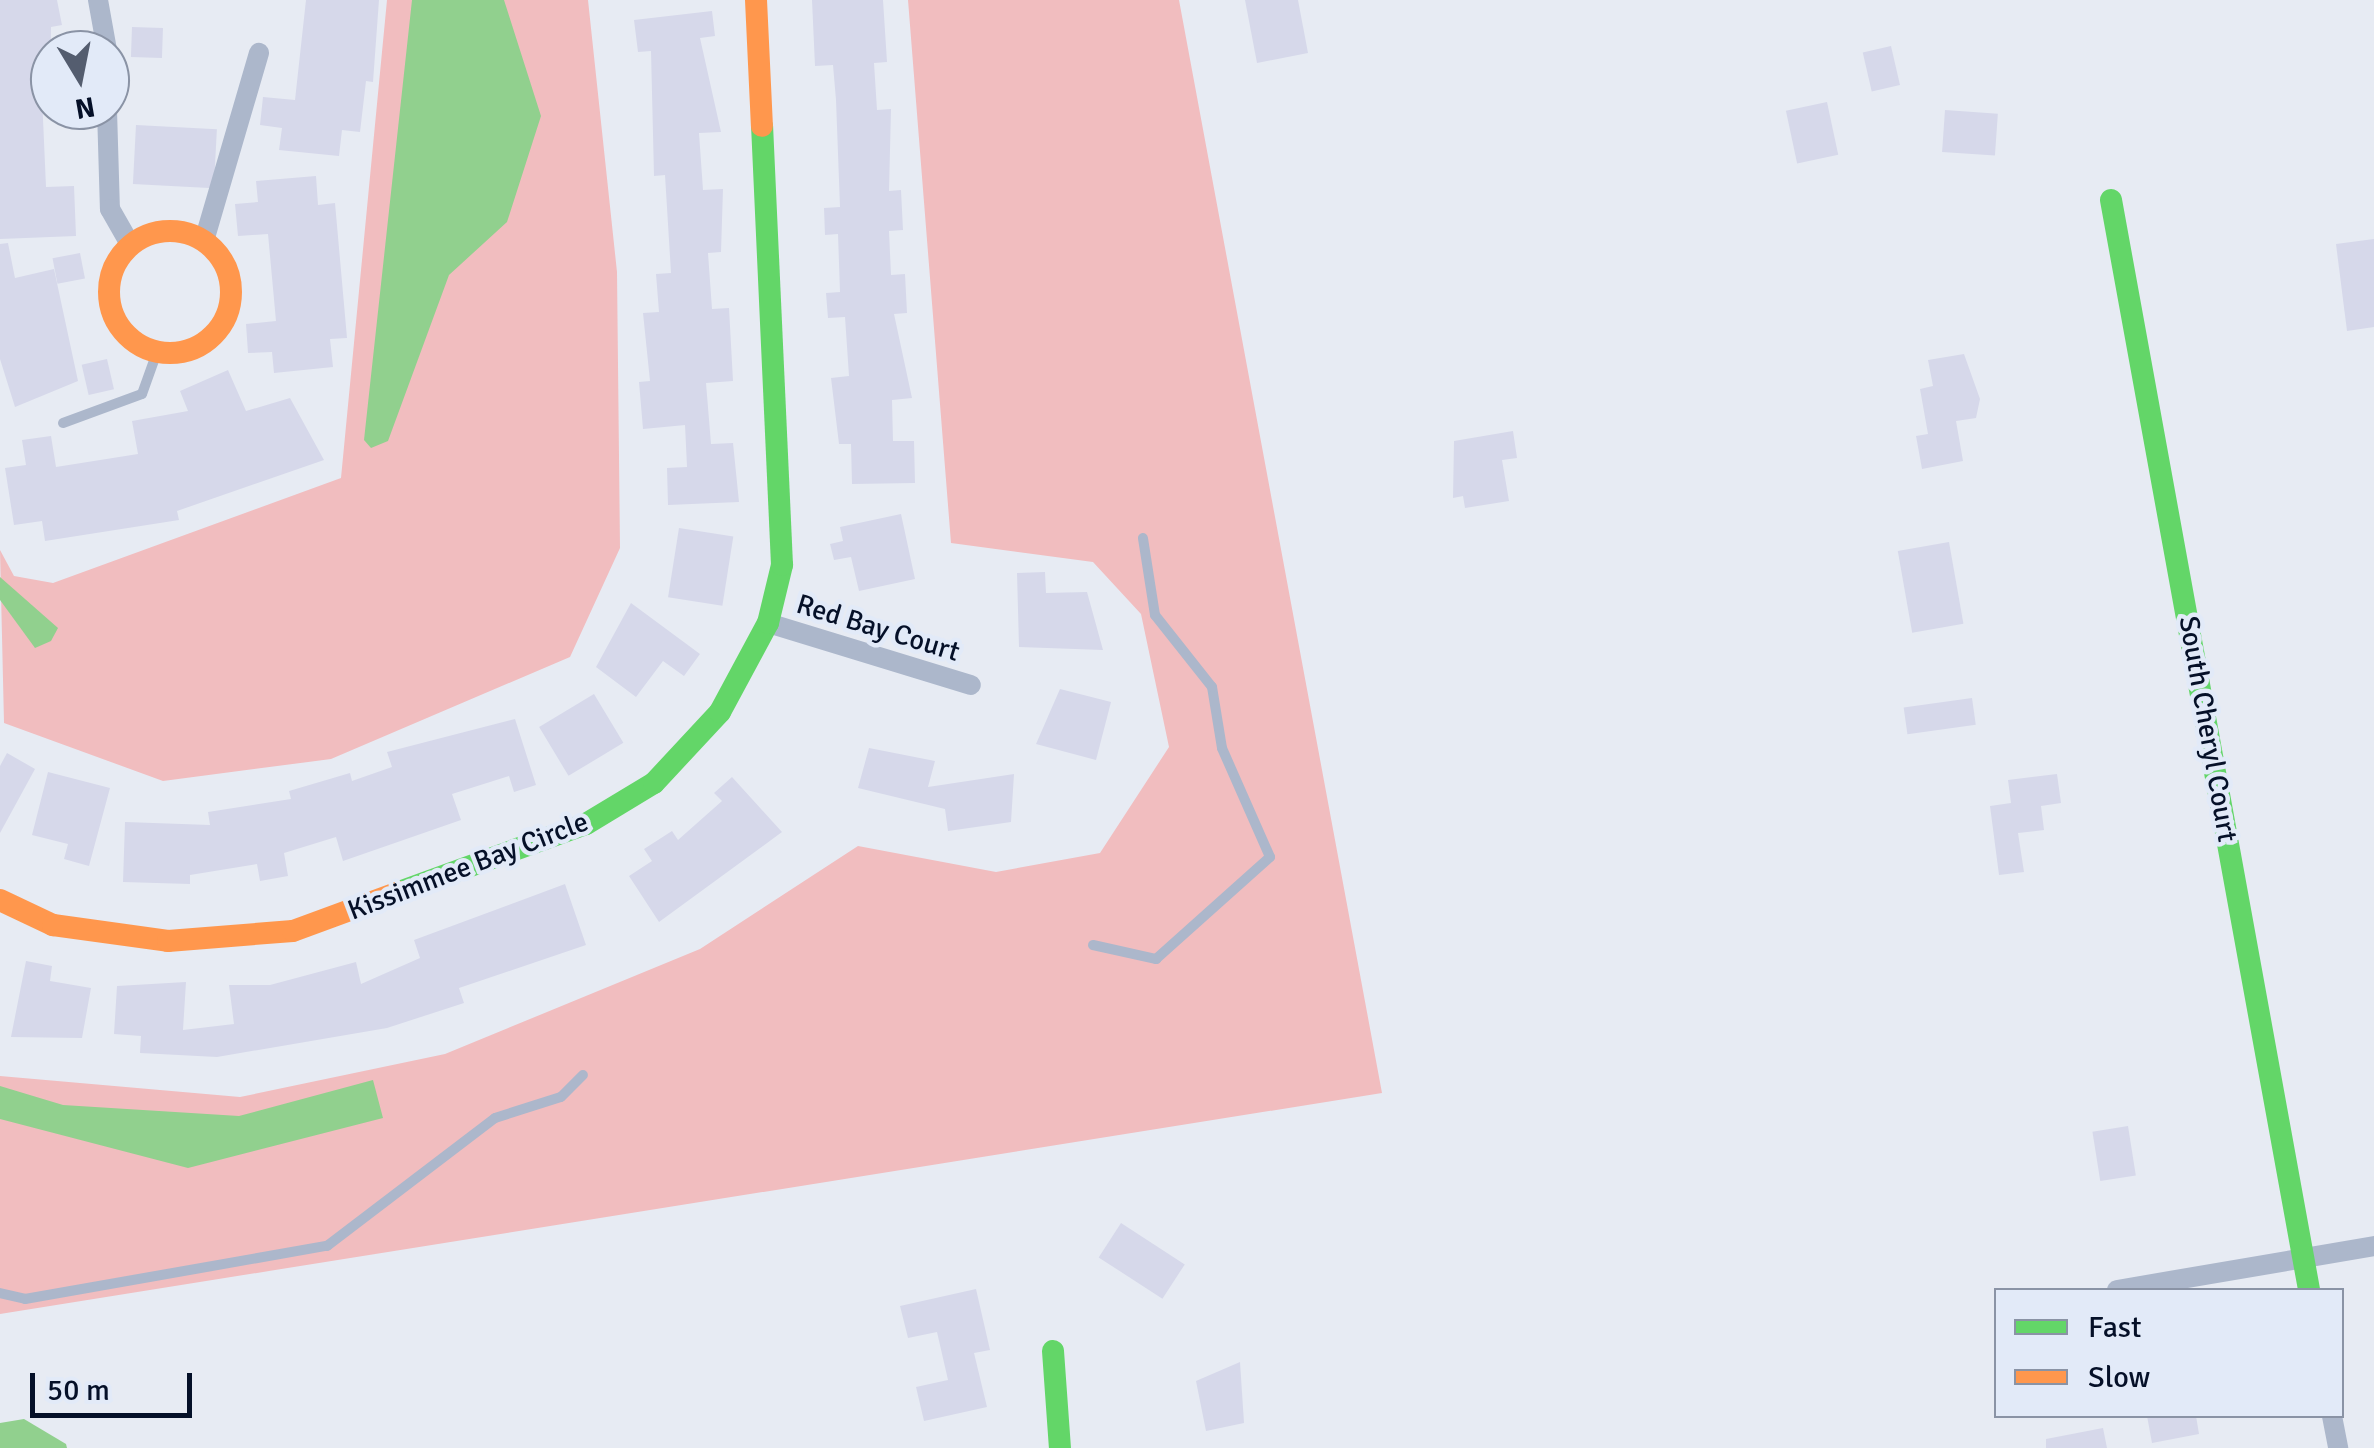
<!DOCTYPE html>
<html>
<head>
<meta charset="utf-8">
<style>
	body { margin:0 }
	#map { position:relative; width:2374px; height:1448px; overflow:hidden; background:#e7ebf3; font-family:Signika,sans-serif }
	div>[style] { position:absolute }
	.green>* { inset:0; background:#f1bdbf }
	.water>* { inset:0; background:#91d08e }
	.building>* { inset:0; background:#d6d8ea; transform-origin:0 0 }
	.lane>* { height:10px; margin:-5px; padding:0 5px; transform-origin:5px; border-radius:5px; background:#acb7cb }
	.street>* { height:20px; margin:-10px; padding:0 10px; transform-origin:10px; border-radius:10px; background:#acb7cb }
	.fast>* { height:22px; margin:-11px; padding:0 11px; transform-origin:11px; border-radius:11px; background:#63d668 }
	.slow>* { height:22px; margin:-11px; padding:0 11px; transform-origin:11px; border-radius:11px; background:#ff974d }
	.slow>.ring { margin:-11px; padding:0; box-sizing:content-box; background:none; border:22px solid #ff974d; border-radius:50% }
	span { translate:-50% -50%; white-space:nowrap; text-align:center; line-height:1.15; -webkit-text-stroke:9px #e2eaf8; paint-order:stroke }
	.street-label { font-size:28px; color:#051028 }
	.legend { position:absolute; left:1994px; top:1288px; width:350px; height:130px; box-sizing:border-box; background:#e2eaf8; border:2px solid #8a93a5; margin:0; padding:12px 18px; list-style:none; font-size:30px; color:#051028 }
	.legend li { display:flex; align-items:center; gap:20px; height:50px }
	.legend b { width:50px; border:2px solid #8a93a5 }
	.north { position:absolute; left:30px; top:30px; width:100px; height:100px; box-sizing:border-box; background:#e2eaf8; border:2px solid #8a93a5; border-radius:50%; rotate:170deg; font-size:28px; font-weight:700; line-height:40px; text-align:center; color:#051028 }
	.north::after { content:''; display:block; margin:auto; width:35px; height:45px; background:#545d6f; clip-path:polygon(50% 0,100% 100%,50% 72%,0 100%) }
	.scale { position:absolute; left:30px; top:1373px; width:162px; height:45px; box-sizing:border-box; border:5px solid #051028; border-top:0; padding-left:12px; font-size:30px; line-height:35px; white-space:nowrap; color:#051028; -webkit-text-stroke:8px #e2eaf8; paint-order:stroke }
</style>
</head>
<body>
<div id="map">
	<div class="green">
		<i style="clip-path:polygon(387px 0,588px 0,617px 272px,620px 548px,570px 657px,331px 759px,163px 781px,4px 723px,0 550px,14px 576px,53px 583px,341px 478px)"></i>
		<i style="clip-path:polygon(908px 0,1179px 0,1382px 1093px,0 1314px,0 1076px,240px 1097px,445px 1054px,700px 949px,858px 846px,996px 872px,1100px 853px,1169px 747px,1141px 614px,1093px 562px,951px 543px)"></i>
	</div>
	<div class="water">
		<i style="clip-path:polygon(412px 0,504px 0,541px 116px,507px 222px,449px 275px,388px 441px,371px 448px,364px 440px)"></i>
		<i style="clip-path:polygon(0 577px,58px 628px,51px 641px,35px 648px,0 600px)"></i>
		<i style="clip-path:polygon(373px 1080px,383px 1118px,188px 1168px,0 1119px,0 1086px,63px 1105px,239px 1116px)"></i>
		<i style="clip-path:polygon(24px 1419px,66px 1444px,67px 1448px,0 1448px,0 1423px)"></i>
	</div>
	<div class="building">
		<i style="clip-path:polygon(0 0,57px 0,62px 25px,51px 27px,50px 96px,42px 96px,46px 187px,74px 186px,76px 236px,0 239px)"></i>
		<i style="clip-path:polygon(306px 0,379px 0,373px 82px,366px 81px,360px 132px,342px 130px,339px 156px,279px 150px,282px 128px,260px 125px,263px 97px,295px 100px)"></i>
		<i style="clip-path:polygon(812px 0,883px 0,887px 62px,874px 63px,877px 110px,891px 109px,889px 191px,901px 190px,903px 230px,889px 231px,891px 275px,905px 274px,907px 313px,894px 314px,912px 398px,892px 400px,893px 441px,914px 441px,915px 483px,852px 484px,851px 444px,839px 444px,831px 378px,849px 376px,845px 317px,828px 318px,826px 293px,840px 292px,838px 234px,825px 235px,824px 208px,840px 207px,836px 100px,833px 65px,815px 66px)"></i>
		<i style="clip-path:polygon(1245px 0,1298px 0,1308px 53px,1257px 63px)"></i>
		<i style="clip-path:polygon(712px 11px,715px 36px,700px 38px,721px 132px,699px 133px,703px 190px,723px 189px,721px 252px,708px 253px,712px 309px,729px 308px,733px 381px,706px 383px,711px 444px,733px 443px,739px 502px,668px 505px,667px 468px,687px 467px,685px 425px,643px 429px,639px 382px,650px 381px,643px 313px,659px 312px,656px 274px,671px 273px,665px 175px,654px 176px,651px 51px,638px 52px,634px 20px)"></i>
		<i style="left:132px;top:27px;width:31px;height:30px;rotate:2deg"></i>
		<i style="left:1891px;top:46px;width:40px;height:29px;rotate:77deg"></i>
		<i style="left:1827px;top:102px;width:54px;height:42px;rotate:78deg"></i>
		<i style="left:1945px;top:110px;width:53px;height:42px;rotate:4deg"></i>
		<i style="left:136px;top:125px;width:81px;height:59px;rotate:3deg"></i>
		<i style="clip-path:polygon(316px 176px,318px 205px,335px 203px,347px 338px,330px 339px,333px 367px,274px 373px,272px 352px,248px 353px,246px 324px,276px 321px,268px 234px,238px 236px,235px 204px,258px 202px,256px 181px)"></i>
		<i style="clip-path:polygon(2374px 239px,2374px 327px,2347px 331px,2336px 244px)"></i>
		<i style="clip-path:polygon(8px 243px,15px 278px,54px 269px,78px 381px,15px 407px,0 359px,0 244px)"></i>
		<i style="left:80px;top:253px;width:26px;height:28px;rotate:79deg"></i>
		<i style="clip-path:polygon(1964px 354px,1980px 399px,1976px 418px,1956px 421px,1963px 461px,1922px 469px,1916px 436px,1928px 434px,1920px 389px,1933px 386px,1928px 360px)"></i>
		<i style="left:107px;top:359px;width:31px;height:26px;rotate:77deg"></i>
		<i style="clip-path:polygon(228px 370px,246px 411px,290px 398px,324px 460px,177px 511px,179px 520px,45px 541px,42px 521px,14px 525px,5px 468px,26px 465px,22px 440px,51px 436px,56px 467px,138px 454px,132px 421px,188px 411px,180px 391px)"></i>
		<i style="clip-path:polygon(1513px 431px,1517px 458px,1502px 460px,1509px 501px,1465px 508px,1463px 496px,1453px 498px,1454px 441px)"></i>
		<i style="clip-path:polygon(901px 514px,915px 579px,859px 591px,851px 557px,834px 560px,830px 544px,843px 541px,840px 527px)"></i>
		<i style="left:679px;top:528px;width:55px;height:70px;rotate:9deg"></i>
		<i style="left:1949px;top:542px;width:83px;height:52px;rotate:80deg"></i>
		<i style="clip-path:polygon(1045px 572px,1046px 593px,1087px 592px,1103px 650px,1019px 647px,1017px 573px)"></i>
		<i style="clip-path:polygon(631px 603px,700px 654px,684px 676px,663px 661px,636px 697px,596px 667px)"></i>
		<i style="clip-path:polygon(1060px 689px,1111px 702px,1096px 760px,1036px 744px)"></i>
		<i style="left:594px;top:694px;width:57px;height:64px;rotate:59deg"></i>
		<i style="left:1972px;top:698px;width:27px;height:69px;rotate:82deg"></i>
		<i style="clip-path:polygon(515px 719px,536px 785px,514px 792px,509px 776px,452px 794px,461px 820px,343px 861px,336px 837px,284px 853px,288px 876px,260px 881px,257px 864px,190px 875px,190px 884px,123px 882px,125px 822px,210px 825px,208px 812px,291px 799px,289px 791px,350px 773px,352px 781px,392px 767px,387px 752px)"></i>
		<i style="clip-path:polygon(869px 748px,935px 761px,928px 787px,1014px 774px,1011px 822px,948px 831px,945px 809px,858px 788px)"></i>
		<i style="clip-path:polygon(7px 753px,35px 769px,0 833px,0 766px)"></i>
		<i style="clip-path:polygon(48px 772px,110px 788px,89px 866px,64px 859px,68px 844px,32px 835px)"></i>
		<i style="clip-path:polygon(2057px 774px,2061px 803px,2041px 806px,2044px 830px,2018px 833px,2024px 872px,1999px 875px,1990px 806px,2011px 803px,2008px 780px)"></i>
		<i style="clip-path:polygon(732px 777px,782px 832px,659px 922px,629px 876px,652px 861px,644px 849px,672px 831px,678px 840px,722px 801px,714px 793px)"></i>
		<i style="clip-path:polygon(565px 884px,586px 945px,459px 988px,464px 1003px,387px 1028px,217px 1057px,140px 1053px,141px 1036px,114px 1034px,117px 986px,186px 982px,183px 1030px,234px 1024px,229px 985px,270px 985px,356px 962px,361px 984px,420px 958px,414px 940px)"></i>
		<i style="clip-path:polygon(26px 961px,52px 966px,50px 981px,91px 988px,82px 1038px,11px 1037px)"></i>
		<i style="left:2128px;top:1126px;width:50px;height:36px;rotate:81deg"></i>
		<i style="left:1121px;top:1223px;width:76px;height:41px;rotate:33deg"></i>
		<i style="clip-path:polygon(976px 1289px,990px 1350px,974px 1353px,987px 1407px,924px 1421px,916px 1387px,948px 1380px,937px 1332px,908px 1338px,900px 1306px)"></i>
		<i style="clip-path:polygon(1240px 1362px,1244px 1423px,1206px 1431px,1196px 1381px)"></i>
		<i style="clip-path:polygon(2147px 1416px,2196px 1416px,2199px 1434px,2152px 1443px)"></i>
		<i style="clip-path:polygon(2103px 1428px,2107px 1448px,2046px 1448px,2046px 1439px)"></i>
	</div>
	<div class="lane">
		<i style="left:63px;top:423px;width:84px;rotate:-20.2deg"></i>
		<i style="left:142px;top:394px;width:45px;rotate:-70.3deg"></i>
		<i style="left:1093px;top:945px;width:65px;rotate:12.5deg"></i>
		<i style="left:1156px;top:959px;width:153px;rotate:-41.8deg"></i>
		<i style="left:1270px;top:857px;width:119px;rotate:-113.8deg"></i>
		<i style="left:1222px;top:748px;width:62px;rotate:-99.3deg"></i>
		<i style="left:1212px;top:687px;width:92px;rotate:-128.4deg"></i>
		<i style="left:1155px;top:615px;width:78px;rotate:-98.9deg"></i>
		<i style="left:0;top:1293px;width:26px;rotate:13deg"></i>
		<i style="left:25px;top:1299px;width:307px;rotate:-10deg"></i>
		<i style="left:327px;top:1246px;width:211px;rotate:-37.3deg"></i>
		<i style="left:495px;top:1118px;width:69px;rotate:-17.7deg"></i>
		<i style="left:561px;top:1097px;width:31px;rotate:-45deg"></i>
	</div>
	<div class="street">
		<i style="left:98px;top:0;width:51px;rotate:79.8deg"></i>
		<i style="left:107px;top:110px;width:99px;rotate:88.3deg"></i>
		<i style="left:110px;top:209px;width:40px;rotate:60.3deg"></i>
		<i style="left:204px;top:241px;width:196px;rotate:-73.7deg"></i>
		<i style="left:768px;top:623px;width:212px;rotate:17deg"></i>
		<i style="left:2117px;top:1290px;width:261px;rotate:-9.7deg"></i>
		<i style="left:2332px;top:1416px;width:33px;rotate:79deg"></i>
	</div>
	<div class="fast">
		<i style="left:2111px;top:200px;width:1108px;rotate:79.7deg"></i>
		<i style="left:399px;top:892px;width:199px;rotate:-20deg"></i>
		<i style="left:586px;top:824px;width:79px;rotate:-31.1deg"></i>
		<i style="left:654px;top:783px;width:97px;rotate:-47.1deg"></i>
		<i style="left:720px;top:712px;width:101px;rotate:-61.7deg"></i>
		<i style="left:768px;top:623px;width:60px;rotate:-76.4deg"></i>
		<i style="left:782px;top:565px;width:439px;rotate:-92.6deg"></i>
		<i style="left:1053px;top:1351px;width:97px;rotate:85.9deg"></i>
	</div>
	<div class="slow">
		<i style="left:756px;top:0;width:126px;rotate:87.3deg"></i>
		<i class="ring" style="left:109px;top:231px;width:100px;height:100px"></i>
		<i style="left:0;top:900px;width:59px;rotate:25.3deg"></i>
		<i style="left:53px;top:925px;width:116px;rotate:7.9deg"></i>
		<i style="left:168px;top:941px;width:125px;rotate:-4.6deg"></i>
		<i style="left:293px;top:931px;width:113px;rotate:-20.2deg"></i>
	</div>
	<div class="street-label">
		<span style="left:878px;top:628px;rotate:17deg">Red Bay Court</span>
		<span style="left:2208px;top:729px;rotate:80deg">South Cheryl Court</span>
		<span style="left:468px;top:866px;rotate:-21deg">Kissimmee Bay Circle</span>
	</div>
	<ul class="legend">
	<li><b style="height:12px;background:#63d668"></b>Fast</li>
	<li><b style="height:12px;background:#ff974d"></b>Slow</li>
	</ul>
	<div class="north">N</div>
	<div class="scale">50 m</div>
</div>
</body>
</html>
